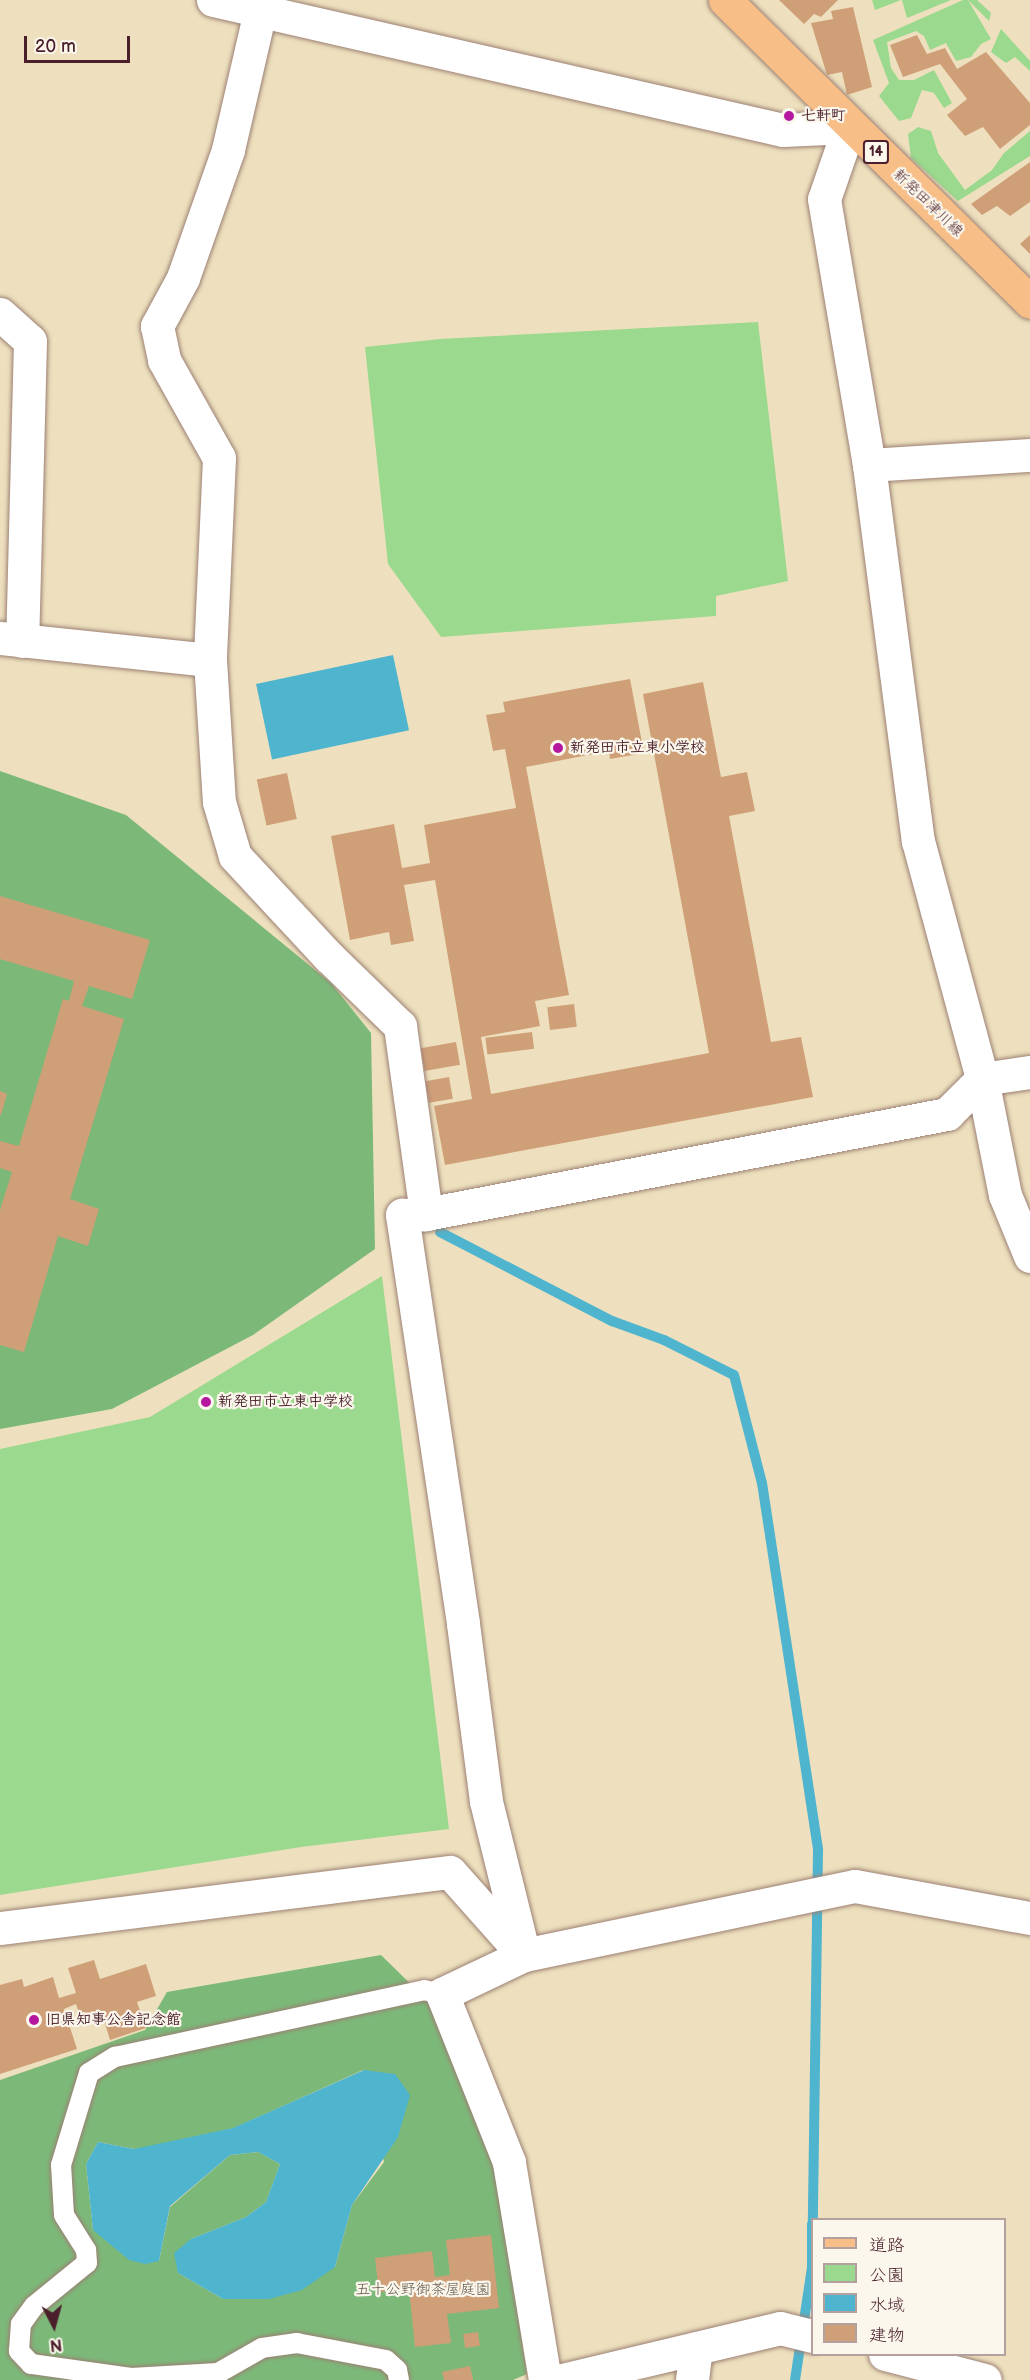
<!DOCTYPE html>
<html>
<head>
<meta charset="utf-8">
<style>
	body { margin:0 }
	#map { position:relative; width:1030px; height:2380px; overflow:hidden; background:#eee0be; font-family:"Balsamiq Sans","Klee One",sans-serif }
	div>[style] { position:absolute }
	.green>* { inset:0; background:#9bd98e }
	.forest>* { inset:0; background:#7cb979 }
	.water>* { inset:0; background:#4fb4ce; transform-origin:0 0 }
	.stream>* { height:10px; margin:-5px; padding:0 5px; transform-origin:5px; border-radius:5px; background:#4fb4ce }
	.building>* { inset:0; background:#cf9f78; transform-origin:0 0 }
	.roads { filter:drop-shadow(0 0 2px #9c8074) drop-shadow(0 0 2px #9c8074) }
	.service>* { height:20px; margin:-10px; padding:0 10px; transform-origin:10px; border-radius:10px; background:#fff }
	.minor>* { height:33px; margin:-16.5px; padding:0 16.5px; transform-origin:16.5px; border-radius:16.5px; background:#fff }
	.primary>* { height:33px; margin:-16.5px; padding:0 16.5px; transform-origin:16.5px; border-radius:16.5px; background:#f7be87 }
	.dots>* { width:16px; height:16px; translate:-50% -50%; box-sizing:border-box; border:3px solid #fbf7ec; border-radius:50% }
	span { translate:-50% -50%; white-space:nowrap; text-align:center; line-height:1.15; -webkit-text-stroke:4.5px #fbf7ec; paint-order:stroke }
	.shield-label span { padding:2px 4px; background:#fbf7ec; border:2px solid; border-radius:4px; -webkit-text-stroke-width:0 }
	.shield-label { font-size:14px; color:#4a1f2b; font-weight:700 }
	.poi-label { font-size:15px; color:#4a1f2b; font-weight:700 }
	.left { translate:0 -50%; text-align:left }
	.street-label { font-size:15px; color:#4a1f2b }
	.park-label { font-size:15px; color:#625749 }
	.legend { position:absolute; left:811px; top:2218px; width:195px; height:138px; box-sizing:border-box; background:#fbf7ec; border:2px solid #b4a19f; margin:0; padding:8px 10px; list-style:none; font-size:18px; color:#4a1f2b }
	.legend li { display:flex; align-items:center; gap:12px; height:30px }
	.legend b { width:30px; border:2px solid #b4a19f }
	.north { position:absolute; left:24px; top:2296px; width:60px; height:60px; -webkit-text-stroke:4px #fbf7ec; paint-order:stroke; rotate:174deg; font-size:16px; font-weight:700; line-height:24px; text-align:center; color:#4a1f2b }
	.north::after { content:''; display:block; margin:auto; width:21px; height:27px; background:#4a1f2b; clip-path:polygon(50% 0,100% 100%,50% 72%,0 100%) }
	.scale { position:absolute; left:24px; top:36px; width:106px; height:27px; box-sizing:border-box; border:3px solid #4a1f2b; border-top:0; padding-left:8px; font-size:18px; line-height:21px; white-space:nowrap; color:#4a1f2b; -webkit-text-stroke:4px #fbf7ec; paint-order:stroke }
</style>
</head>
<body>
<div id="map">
	<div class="green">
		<i style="clip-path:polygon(872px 0,901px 0,875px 10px)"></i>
		<i style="clip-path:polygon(902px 0,951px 0,907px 18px)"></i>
		<i style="clip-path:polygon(963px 0,968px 0,991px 39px,981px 44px,971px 57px,956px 61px,946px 43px,930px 50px,924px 36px,916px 31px,887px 42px,891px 68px,899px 80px,914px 80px,934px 70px,952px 103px,944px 108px,934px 93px,922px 90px,911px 118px,899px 121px,879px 96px,889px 83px,873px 40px)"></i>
		<i style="clip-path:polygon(968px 0,977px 0,991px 13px,989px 21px)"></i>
		<i style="clip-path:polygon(1001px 29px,1030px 61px,1030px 71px,1015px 57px,1006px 63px,991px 52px)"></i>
		<i style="clip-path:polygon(918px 127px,931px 131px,938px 153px,965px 190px,992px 170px,1004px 153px,1030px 131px,1030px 156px,958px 201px,911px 158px,908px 134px)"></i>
		<i style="clip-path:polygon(758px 322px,788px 581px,716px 596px,716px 616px,441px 637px,388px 564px,365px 347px,440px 339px)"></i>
		<i style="clip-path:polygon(382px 1276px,449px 1829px,301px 1847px,0 1895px,0 1449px,150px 1417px)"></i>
	</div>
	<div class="forest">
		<i style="clip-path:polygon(0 771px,126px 815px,331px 983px,371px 1033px,375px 1249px,253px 1335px,112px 1409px,0 1429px)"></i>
		<i style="clip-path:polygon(evenodd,381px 1955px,433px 2006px,496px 2169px,527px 2374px,513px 2380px,0 2380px,0 2080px,145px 2030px,167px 1992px,381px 1955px,363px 2070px,384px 2162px,352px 2205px,335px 2267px,223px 2299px,178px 2273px,191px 2239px,246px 2217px,266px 2202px,280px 2164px,258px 2152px,230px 2155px,170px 2207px,159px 2261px,93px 2230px,86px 2164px,98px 2142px,134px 2149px,150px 2148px,234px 2128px,363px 2070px)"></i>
	</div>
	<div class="water">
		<i style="left:393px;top:655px;width:77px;height:140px;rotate:78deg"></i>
		<i style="clip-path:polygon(364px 2070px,395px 2074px,410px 2095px,398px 2137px,352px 2205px,335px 2267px,302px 2290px,269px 2299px,223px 2299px,178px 2273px,174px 2253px,191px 2239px,246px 2217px,266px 2202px,280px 2164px,258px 2152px,230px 2155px,170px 2206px,159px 2261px,145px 2264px,129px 2260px,93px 2230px,86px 2164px,98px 2142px,134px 2149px,233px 2128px)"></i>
	</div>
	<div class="stream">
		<i style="left:440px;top:1232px;width:194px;rotate:27.4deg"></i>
		<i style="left:612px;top:1321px;width:55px;rotate:20.1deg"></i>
		<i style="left:664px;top:1340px;width:78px;rotate:26.6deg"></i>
		<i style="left:734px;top:1375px;width:112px;rotate:75.5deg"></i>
		<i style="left:762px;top:1483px;width:371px;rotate:81.3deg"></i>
		<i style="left:818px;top:1850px;width:370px;rotate:90.8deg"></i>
		<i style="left:795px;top:2380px;width:113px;rotate:-81.4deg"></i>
		<i style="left:812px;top:2268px;width:44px;rotate:-90deg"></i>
	</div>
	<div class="building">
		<i style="clip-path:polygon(779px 0,838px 0,821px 17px,814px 14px,804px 24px)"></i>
		<i style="clip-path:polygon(853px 7px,872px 87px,847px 95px,842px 72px,827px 75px,811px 23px,833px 19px,831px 11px)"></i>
		<i style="clip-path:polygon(917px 35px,927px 54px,945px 48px,957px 69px,986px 52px,1030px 103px,1030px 125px,1000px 149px,983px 127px,965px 136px,947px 115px,967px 99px,940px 64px,903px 77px,890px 45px)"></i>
		<i style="clip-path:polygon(1030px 162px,1030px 202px,1010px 216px,997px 206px,982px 215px,971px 204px)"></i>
		<i style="clip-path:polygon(1030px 235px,1030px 254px,1020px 244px)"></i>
		<i style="clip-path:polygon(630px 679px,644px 753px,610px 759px,609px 751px,526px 767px,569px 995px,535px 1001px,540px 1026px,481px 1037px,491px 1094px,709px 1053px,643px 694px,703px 682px,721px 777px,747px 772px,755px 811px,729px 816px,771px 1042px,801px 1037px,813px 1097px,445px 1165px,434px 1106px,472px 1099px,435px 880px,404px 885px,414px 941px,391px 945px,389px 932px,350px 940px,331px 836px,394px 824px,402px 868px,430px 863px,424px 825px,516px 808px,505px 749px,493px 751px,486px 715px,505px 712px,503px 702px)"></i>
		<i style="left:287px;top:773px;width:47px;height:31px;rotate:78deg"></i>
		<i style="clip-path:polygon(0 896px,150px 940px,132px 999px,89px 986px,82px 1006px,124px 1019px,70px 1199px,99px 1209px,88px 1246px,58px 1236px,24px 1352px,0 1345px,0 1210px,12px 1172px,0 1168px,0 1141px,19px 1146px,63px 999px,69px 1001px,74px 981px,0 959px)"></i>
		<i style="left:574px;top:1004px;width:23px;height:27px;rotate:83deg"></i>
		<i style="left:532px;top:1032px;width:17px;height:47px;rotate:83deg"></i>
		<i style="left:456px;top:1042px;width:23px;height:36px;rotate:80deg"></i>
		<i style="left:449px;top:1077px;width:22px;height:24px;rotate:80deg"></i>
		<i style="clip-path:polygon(0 1091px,7px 1094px,1px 1115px,0 1115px)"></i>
		<i style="clip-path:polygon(94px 1960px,100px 1979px,146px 1964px,156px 1996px,137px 2002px,146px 2028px,110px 2040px,103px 2017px,82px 2023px,76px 2004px,64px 2009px,77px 2049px,0 2074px,0 1985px,22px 1979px,24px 1987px,53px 1977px,59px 1998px,76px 1993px,68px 1968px)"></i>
		<i style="clip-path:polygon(491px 2235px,499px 2308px,447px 2314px,451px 2343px,415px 2347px,409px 2289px,379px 2292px,375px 2258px,432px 2251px,435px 2277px,450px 2275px,446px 2240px)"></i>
		<i style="left:478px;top:2332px;width:14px;height:15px;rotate:82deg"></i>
		<i style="clip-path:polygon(470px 2366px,473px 2380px,444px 2380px,442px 2372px)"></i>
	</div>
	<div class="roads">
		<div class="service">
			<i style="left:399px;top:2380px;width:10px;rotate:-101deg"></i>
			<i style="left:397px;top:2370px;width:15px;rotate:-138deg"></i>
			<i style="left:386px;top:2360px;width:91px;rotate:-169.2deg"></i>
			<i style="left:297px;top:2343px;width:35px;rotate:172deg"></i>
			<i style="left:262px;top:2348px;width:51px;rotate:150.4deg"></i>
			<i style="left:218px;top:2373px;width:87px;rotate:176.7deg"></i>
			<i style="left:131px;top:2378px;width:101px;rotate:-172deg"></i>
			<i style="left:31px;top:2364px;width:18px;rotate:-133deg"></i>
			<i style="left:19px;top:2351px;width:27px;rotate:-86deg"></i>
			<i style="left:21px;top:2324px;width:22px;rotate:-54deg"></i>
			<i style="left:34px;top:2306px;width:68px;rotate:-39.1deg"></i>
			<i style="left:87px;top:2263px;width:13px;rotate:-94deg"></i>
			<i style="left:86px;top:2250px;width:41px;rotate:-122.2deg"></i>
			<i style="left:64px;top:2215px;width:50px;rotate:-93.4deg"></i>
			<i style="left:61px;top:2165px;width:96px;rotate:-73.1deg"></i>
			<i style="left:89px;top:2073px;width:31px;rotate:-32deg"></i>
			<i style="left:115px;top:2057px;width:316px;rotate:-12.2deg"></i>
			<i style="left:424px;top:1990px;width:18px;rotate:13deg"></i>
		</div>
		<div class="minor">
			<i style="left:213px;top:0;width:585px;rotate:12.85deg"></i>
			<i style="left:783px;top:130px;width:66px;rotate:-2.6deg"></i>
			<i style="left:849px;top:127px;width:76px;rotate:109.1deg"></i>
			<i style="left:824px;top:199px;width:270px;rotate:80.4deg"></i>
			<i style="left:869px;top:465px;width:379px;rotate:82.6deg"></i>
			<i style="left:918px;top:841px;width:246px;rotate:74.9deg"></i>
			<i style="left:982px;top:1079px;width:118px;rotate:78.8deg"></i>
			<i style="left:1005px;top:1195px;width:66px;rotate:67.7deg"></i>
			<i style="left:260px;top:11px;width:143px;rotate:103deg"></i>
			<i style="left:228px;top:150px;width:136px;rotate:109.4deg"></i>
			<i style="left:183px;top:278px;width:55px;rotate:118.4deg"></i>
			<i style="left:157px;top:326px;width:35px;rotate:78deg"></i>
			<i style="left:164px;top:360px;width:112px;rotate:60.7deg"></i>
			<i style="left:219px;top:458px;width:202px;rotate:92.6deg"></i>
			<i style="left:210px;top:660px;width:142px;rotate:86.4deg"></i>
			<i style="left:219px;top:802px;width:56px;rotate:73.5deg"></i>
			<i style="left:235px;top:856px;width:138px;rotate:47.1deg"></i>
			<i style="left:329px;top:957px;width:99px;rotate:44.2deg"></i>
			<i style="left:400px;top:1026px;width:190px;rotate:82.1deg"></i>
			<i style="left:0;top:314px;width:40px;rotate:42deg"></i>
			<i style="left:30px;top:341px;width:300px;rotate:91.5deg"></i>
			<i style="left:869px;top:465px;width:161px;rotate:-3.6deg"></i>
			<i style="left:0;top:638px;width:211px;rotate:6deg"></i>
			<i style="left:0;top:1928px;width:453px;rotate:-7.1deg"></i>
			<i style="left:450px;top:1872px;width:107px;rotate:48.4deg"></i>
			<i style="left:524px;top:1955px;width:159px;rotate:-103.9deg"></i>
			<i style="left:486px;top:1801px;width:179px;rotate:-97.4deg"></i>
			<i style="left:463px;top:1623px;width:413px;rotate:-98.5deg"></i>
			<i style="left:402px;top:1215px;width:24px;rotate:-2deg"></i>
			<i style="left:426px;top:1214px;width:531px;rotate:-10.87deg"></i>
			<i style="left:947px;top:1114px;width:49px;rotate:-45deg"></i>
			<i style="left:982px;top:1079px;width:49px;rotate:-8.3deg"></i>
			<i style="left:885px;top:2354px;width:103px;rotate:14.6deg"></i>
			<i style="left:545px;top:2380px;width:221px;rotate:-99.4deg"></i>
			<i style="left:509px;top:2162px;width:181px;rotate:-111.7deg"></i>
			<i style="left:442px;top:1994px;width:91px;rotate:-25.4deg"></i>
			<i style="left:524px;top:1955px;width:338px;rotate:-11.8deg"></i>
			<i style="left:855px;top:1886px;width:178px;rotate:10.4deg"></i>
			<i style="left:562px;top:2380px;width:224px;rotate:-13.4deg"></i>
			<i style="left:780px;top:2328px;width:33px;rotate:14deg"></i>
			<i style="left:692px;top:2380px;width:32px;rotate:-83deg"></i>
		</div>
		<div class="primary">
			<i style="left:725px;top:0;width:429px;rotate:44.7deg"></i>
		</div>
	</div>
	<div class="dots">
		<i style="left:789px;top:116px;background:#b5179e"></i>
		<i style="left:558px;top:748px;background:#b5179e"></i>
		<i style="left:206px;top:1402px;background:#b5179e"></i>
		<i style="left:34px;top:2020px;background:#b5179e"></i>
	</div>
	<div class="shield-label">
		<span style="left:876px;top:152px">14</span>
	</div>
	<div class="poi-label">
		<span class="left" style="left:801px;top:116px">七軒町</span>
		<span class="left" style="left:570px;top:748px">新発田市立東小学校</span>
		<span class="left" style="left:218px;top:1402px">新発田市立東中学校</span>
		<span class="left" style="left:46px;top:2020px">旧県知事公舎記念館</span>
	</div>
	<div class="street-label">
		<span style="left:928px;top:203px;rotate:44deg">新発田津川線</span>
	</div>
	<div class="park-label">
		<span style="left:423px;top:2290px">五十公野御茶屋庭園</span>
	</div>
	<ul class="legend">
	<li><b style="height:8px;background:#f7be87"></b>道路</li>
	<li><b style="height:16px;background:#9bd98e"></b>公園</li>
	<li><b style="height:16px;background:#4fb4ce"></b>水域</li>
	<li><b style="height:16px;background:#cf9f78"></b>建物</li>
	</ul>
	<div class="north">N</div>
	<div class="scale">20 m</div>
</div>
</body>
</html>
